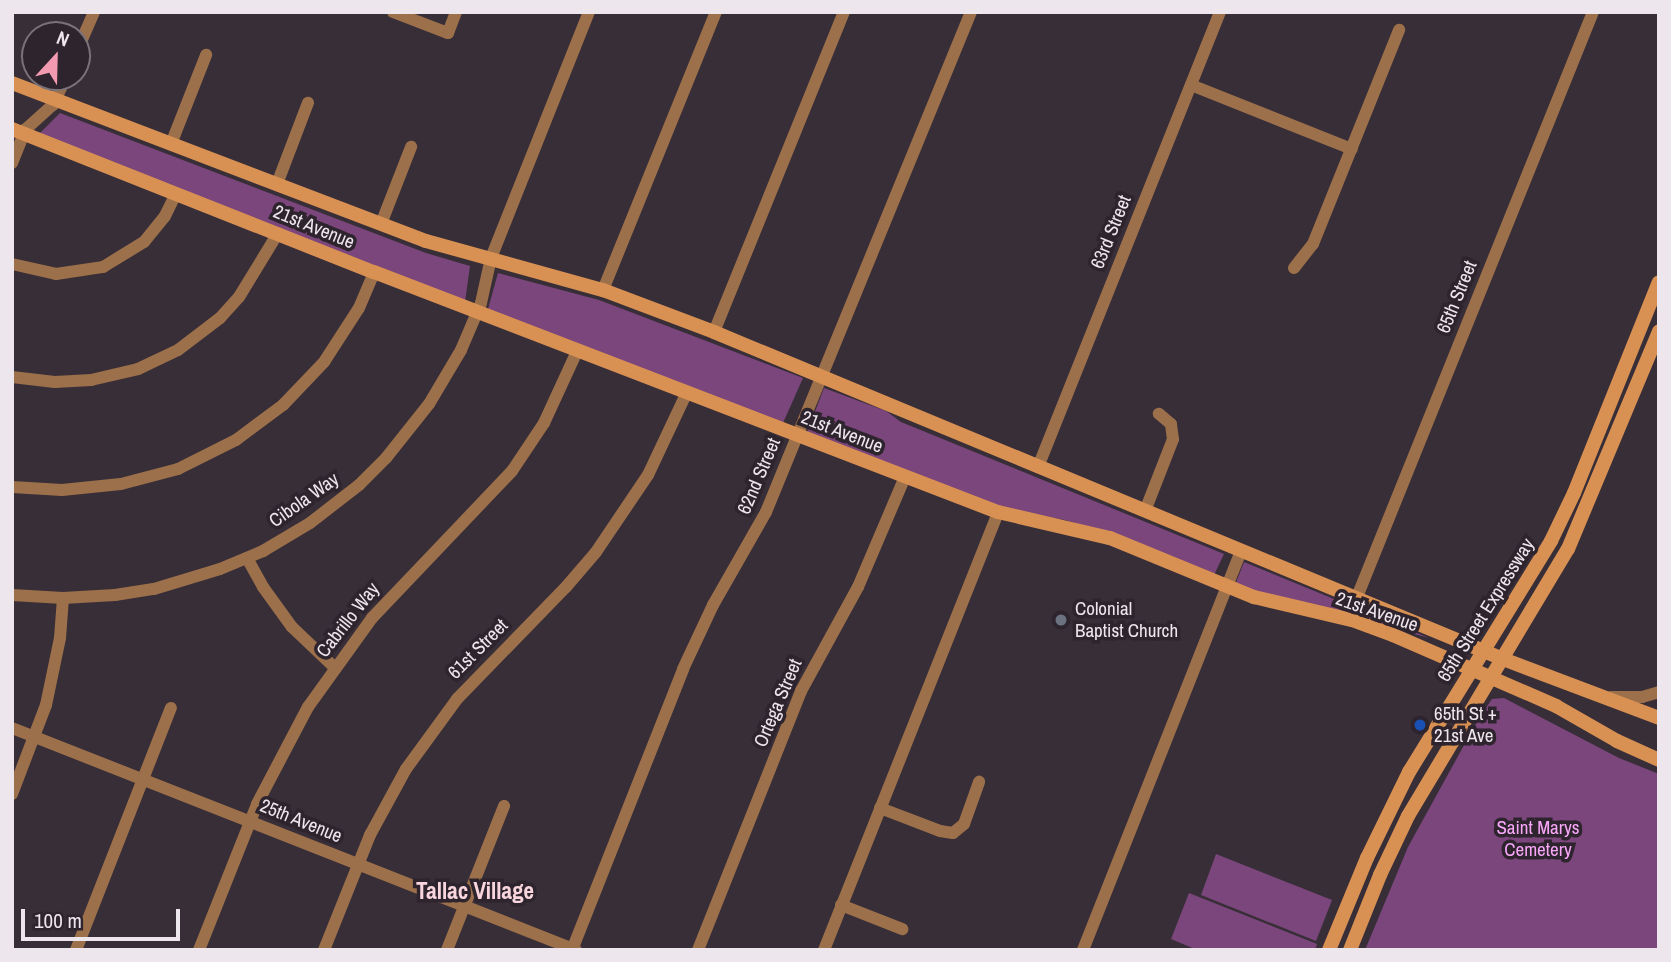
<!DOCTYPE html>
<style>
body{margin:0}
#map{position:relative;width:1671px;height:962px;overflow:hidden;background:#382e38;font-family:"Archivo Narrow",sans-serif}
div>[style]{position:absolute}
.green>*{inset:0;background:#7a467b}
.street>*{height:12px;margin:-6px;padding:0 6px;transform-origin:6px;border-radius:6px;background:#9c704a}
.secondary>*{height:14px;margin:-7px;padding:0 7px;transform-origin:7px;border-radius:7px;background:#d89152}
.dots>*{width:19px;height:19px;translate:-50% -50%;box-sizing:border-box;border:4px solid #2e242e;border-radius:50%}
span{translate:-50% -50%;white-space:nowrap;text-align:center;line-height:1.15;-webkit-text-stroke:7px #2e242e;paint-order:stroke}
.street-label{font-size:19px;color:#ede6ed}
.poi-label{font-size:19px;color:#ede6ed}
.left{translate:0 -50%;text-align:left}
.park-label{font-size:19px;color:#f7a6f8}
.quarter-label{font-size:23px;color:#f9d6dd;font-weight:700}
.frame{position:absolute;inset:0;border:14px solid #ede6ed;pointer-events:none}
.north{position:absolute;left:21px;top:21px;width:70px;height:70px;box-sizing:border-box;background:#2e242e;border:2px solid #7a727a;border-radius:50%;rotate:22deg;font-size:19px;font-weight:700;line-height:28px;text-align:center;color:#ede6ed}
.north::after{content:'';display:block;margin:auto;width:24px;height:32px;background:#f29aaf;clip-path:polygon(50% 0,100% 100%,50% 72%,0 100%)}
.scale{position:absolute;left:21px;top:909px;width:159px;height:32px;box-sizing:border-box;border:4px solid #ede6ed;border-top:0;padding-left:9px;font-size:21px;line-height:24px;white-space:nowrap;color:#ede6ed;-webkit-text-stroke:5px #2e242e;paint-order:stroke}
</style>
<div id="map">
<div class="green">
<div style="clip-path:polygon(60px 113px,426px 253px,470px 266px,465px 302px,39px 134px)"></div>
<div style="clip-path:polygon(498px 273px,599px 300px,803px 378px,783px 423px,488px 309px)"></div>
<div style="clip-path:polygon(824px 388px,886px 411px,901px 422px,1224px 554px,1214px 575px,1112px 534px,1065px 520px,1000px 508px,806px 435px)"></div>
<div style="clip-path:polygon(1244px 562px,1429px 638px,1235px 585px)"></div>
<div style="clip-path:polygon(1504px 698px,1619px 758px,1659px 774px,1659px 950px,1365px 950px,1408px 847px,1479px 718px,1492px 699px)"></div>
<div style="clip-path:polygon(1216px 854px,1332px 900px,1316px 941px,1201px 895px)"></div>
<div style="clip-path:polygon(1189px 893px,1317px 944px,1315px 950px,1197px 950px,1171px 939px)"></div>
</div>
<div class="street">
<div style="left:393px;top:12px;width:59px;rotate:20.9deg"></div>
<div style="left:448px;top:33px;width:22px;rotate:-69deg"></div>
<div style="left:77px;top:51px;width:43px;rotate:-66.4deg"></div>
<div style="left:1191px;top:85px;width:173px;rotate:21.7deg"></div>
<div style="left:171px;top:144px;width:96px;rotate:-68.5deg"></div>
<div style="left:12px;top:163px;width:37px;rotate:-68deg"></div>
<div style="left:26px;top:129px;width:36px;rotate:-42deg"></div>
<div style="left:53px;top:105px;width:31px;rotate:-65deg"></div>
<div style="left:277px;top:184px;width:87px;rotate:-69.1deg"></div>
<div style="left:381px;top:224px;width:83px;rotate:-68.7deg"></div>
<div style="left:12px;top:264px;width:45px;rotate:12.8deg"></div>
<div style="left:56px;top:274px;width:48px;rotate:-8.5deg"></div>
<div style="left:103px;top:267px;width:48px;rotate:-31.4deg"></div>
<div style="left:144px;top:242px;width:33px;rotate:-51deg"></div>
<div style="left:165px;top:216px;width:25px;rotate:-64deg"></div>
<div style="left:1294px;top:268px;width:31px;rotate:-52deg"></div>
<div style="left:1313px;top:244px;width:231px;rotate:-68.1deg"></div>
<div style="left:603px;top:290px;width:300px;rotate:-67.9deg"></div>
<div style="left:714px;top:332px;width:345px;rotate:-67.9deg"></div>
<div style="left:12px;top:377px;width:43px;rotate:6.6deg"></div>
<div style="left:55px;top:382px;width:36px;rotate:-3deg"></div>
<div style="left:91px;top:380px;width:48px;rotate:-13.2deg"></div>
<div style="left:138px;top:369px;width:44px;rotate:-25.4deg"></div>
<div style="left:178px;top:350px;width:53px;rotate:-37.3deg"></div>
<div style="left:220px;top:318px;width:28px;rotate:-48deg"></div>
<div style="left:239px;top:297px;width:75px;rotate:-58.6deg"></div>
<div style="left:1038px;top:467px;width:490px;rotate:-68.2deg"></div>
<div style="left:12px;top:487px;width:50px;rotate:3.4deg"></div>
<div style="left:62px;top:490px;width:59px;rotate:-5.8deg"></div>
<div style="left:121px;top:484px;width:59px;rotate:-14.7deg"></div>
<div style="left:178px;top:469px;width:65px;rotate:-26.6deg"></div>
<div style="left:236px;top:440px;width:59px;rotate:-36.7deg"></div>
<div style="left:283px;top:405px;width:59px;rotate:-46.4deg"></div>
<div style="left:324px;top:362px;width:64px;rotate:-57.1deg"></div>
<div style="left:359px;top:308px;width:39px;rotate:-67deg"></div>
<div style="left:1145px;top:511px;width:77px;rotate:-68.7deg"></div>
<div style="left:1173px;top:439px;width:15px;rotate:-98deg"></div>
<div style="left:1171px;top:424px;width:16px;rotate:-140deg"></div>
<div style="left:247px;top:558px;width:33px;rotate:61deg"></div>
<div style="left:263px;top:587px;width:49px;rotate:54.1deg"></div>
<div style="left:292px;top:627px;width:58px;rotate:43.6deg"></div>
<div style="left:12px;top:595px;width:51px;rotate:3.4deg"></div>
<div style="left:63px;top:598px;width:52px;rotate:-3.3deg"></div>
<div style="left:115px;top:595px;width:39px;rotate:-9deg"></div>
<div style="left:154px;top:589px;width:69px;rotate:-16.9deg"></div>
<div style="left:220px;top:569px;width:47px;rotate:-22.7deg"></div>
<div style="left:263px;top:551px;width:55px;rotate:-30.8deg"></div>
<div style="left:310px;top:523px;width:62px;rotate:-37.8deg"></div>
<div style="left:359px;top:485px;width:38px;rotate:-45deg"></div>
<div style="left:386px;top:458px;width:69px;rotate:-51.5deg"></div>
<div style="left:429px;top:404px;width:63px;rotate:-59.3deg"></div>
<div style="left:461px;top:350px;width:51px;rotate:-66.9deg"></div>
<div style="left:481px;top:303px;width:46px;rotate:-77.5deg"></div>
<div style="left:491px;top:258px;width:265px;rotate:-68.3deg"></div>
<div style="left:1357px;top:597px;width:631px;rotate:-68.03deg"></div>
<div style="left:1611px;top:697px;width:31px"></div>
<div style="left:1642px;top:697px;width:18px;rotate:-16deg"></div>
<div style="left:12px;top:728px;width:606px;rotate:21.49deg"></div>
<div style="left:12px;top:794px;width:95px;rotate:-69.1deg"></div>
<div style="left:46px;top:705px;width:68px;rotate:-78.2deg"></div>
<div style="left:60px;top:638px;width:40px;rotate:-85.7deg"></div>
<div style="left:880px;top:808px;width:64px;rotate:21deg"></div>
<div style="left:940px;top:831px;width:13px;rotate:9deg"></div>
<div style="left:953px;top:833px;width:14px;rotate:-39deg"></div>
<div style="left:964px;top:824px;width:45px;rotate:-70.3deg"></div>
<div style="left:841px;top:905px;width:66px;rotate:21.5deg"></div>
<div style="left:76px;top:950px;width:260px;rotate:-68.6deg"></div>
<div style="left:199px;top:950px;width:157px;rotate:-68.3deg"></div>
<div style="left:257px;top:804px;width:110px;rotate:-62.3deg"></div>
<div style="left:308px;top:707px;width:110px;rotate:-54.3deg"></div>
<div style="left:372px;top:618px;width:203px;rotate:-46.4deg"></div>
<div style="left:512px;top:471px;width:58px;rotate:-56.3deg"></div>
<div style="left:544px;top:423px;width:81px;rotate:-65.3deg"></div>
<div style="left:324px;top:950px;width:124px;rotate:-68.2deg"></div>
<div style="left:370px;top:835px;width:75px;rotate:-61.4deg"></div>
<div style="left:406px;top:769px;width:87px;rotate:-53.9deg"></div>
<div style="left:457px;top:699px;width:156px;rotate:-45.8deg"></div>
<div style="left:566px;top:587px;width:46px;rotate:-49.4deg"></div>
<div style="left:596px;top:552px;width:93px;rotate:-56deg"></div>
<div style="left:648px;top:475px;width:92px;rotate:-64.8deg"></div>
<div style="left:447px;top:950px;width:155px;rotate:-68.4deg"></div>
<div style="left:572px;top:950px;width:302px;rotate:-68.4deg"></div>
<div style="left:683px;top:669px;width:71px;rotate:-64.9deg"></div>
<div style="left:713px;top:605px;width:107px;rotate:-60.3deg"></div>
<div style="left:766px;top:512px;width:540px;rotate:-67.71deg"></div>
<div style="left:698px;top:950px;width:279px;rotate:-68.3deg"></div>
<div style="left:801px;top:691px;width:119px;rotate:-61.3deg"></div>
<div style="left:858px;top:587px;width:120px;rotate:-66.9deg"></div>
<div style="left:824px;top:950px;width:471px;rotate:-68.3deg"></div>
<div style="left:1083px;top:950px;width:430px;rotate:-68.4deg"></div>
</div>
<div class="secondary">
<div style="left:12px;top:83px;width:443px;rotate:20.9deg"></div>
<div style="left:426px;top:241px;width:184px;rotate:15.5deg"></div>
<div style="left:603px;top:290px;width:119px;rotate:20.7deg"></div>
<div style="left:714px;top:332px;width:854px;rotate:22.51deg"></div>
<div style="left:1503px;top:659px;width:167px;rotate:20.7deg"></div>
<div style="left:12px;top:129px;width:389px;rotate:21.6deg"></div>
<div style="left:374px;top:272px;width:669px;rotate:21.04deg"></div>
<div style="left:998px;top:512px;width:115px;rotate:13.1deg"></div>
<div style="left:1110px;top:538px;width:156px;rotate:22.3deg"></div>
<div style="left:1254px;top:597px;width:101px;rotate:13.2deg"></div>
<div style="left:1352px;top:620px;width:44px;rotate:20.1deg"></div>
<div style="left:1393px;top:635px;width:178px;rotate:23.5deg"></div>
<div style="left:1556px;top:706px;width:70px;rotate:29.8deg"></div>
<div style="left:1617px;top:741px;width:46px;rotate:24.3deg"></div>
<div style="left:1329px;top:950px;width:100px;rotate:-67.6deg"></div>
<div style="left:1367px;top:858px;width:96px;rotate:-64deg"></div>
<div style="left:1409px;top:772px;width:271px;rotate:-58.4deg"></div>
<div style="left:1551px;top:541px;width:53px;rotate:-64.4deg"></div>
<div style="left:1574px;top:493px;width:227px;rotate:-68.1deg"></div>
<div style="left:1350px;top:950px;width:81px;rotate:-68.2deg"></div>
<div style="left:1380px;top:875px;width:65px;rotate:-64.6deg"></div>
<div style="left:1408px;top:816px;width:311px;rotate:-59.1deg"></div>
<div style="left:1568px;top:549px;width:236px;rotate:-67.3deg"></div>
</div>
<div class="dots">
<div style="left:1061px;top:620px;background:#6b7280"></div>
<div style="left:1420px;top:725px;background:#1a4fb4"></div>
</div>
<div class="street-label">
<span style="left:314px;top:227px;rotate:22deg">21st Avenue</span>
<span style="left:1111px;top:232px;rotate:-68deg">63rd Street</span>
<span style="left:1457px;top:297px;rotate:-68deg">65th Street</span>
<span style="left:842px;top:432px;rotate:21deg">21st Avenue</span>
<span style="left:759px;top:476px;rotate:-67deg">62nd Street</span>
<span style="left:304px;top:500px;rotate:-35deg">Cibola Way</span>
<span style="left:1486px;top:610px;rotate:-58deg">65th Street Expressway</span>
<span style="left:1377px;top:612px;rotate:19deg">21st Avenue</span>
<span style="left:348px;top:620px;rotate:-52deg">Cabrillo Way</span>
<span style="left:478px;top:649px;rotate:-45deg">61st Street</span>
<span style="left:778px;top:703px;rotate:-67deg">Ortega Street</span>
<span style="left:301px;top:821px;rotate:22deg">25th Avenue</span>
</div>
<div class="poi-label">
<span class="left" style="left:1075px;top:620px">Colonial<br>Baptist Church</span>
<span class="left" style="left:1434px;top:725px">65th St +<br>21st Ave</span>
</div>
<div class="park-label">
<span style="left:1538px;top:839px">Saint Marys<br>Cemetery</span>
</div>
<div class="quarter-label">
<span style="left:475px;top:891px">Tallac Village</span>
</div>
<div class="frame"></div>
<div class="north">N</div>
<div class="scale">100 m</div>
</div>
